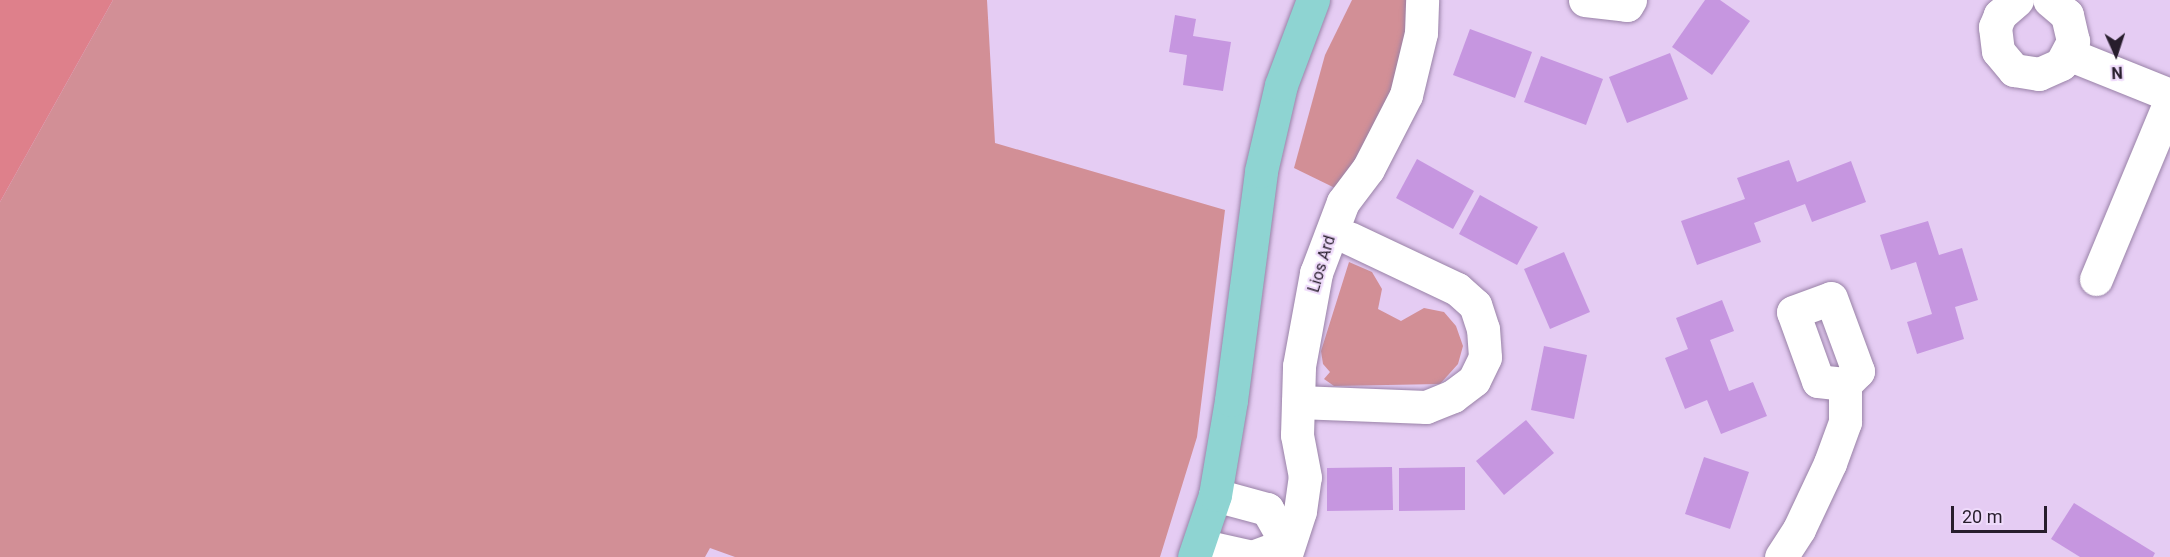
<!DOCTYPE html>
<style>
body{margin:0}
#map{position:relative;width:2170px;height:557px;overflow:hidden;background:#e5ccf3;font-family:Roboto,sans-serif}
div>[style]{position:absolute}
.green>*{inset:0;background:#d28f96}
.forest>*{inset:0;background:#de808b}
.building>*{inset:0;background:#c696e0}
.roads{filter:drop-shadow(0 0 2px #9982a7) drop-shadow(0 0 2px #9982a7)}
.minor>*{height:33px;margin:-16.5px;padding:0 16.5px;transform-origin:16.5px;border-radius:16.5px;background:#fff}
.major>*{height:33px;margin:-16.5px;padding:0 16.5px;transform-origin:16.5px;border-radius:16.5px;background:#8ed4d2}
span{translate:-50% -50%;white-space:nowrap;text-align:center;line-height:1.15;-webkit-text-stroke:4.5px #efdbfb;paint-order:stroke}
.street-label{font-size:16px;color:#271d2c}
.north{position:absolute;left:2086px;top:24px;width:60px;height:60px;-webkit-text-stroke:4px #efdbfb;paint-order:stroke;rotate:177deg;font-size:16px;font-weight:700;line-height:24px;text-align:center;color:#271d2c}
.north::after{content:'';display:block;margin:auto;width:21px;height:27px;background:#271d2c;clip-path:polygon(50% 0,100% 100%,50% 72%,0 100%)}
.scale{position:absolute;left:1951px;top:506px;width:96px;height:27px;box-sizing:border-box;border:3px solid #271d2c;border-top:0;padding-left:8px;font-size:18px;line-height:21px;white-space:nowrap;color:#271d2c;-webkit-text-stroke:4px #efdbfb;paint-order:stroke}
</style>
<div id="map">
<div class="green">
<div style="clip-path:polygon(113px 0,987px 0,995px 143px,1225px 210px,1197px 437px,1160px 557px,735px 557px,710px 548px,705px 557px,0 557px,0 202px)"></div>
<div style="clip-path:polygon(1352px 0,1408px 0,1402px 59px,1380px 124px,1335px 188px,1294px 168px,1325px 55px)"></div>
<div style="clip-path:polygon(1349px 262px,1372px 272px,1382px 289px,1378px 309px,1401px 321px,1424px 308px,1444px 312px,1456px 326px,1463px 346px,1458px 364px,1440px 384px,1334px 386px,1324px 379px,1330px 372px,1323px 364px,1321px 351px)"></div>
</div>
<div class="forest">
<div style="clip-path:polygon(0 0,113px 0,0 202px)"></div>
</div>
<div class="building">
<div style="clip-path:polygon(1705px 0,1720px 0,1750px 21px,1712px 75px,1672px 47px)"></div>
<div style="clip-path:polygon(1175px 15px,1196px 19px,1193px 36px,1231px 42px,1223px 91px,1183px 85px,1187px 55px,1169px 52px)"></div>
<div style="clip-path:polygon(1470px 29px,1532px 52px,1515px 98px,1453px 75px)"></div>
<div style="clip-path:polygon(1670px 53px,1688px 99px,1627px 123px,1609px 77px)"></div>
<div style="clip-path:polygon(1541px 56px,1603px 79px,1586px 125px,1524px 102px)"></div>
<div style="clip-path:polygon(1417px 159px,1474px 191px,1453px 229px,1396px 198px)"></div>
<div style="clip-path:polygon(1789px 160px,1797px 182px,1851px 161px,1866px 202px,1812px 222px,1805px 204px,1754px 223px,1761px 242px,1697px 265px,1681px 221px,1745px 199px,1737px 178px)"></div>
<div style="clip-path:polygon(1480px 195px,1538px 227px,1517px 265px,1459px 234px)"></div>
<div style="clip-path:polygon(1928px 221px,1939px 255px,1962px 248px,1978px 300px,1955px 307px,1964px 339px,1917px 354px,1907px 322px,1932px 314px,1916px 262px,1891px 270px,1880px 235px)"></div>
<div style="clip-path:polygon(1564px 252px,1590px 312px,1550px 329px,1524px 269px)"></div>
<div style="clip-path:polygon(1722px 300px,1734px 331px,1710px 340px,1729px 391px,1753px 382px,1767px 416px,1721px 434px,1707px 400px,1685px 409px,1665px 358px,1688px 349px,1676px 318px)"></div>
<div style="clip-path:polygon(1544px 346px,1587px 355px,1574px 419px,1531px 410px)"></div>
<div style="clip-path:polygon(1526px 420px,1554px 453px,1504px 495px,1476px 461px)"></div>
<div style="clip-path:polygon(1704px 457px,1749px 472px,1730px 529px,1685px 514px)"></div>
<div style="clip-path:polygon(1392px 467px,1393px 510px,1327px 511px,1327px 468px)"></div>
<div style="clip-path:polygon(1465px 467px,1465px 510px,1399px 511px,1399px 468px)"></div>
<div style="clip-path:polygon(2074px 503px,2155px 553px,2153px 557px,2080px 557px,2051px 539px)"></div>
</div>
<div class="roads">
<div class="minor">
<div style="left:1585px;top:0;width:42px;rotate:6.8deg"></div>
<div style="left:1627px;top:5px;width:6px;rotate:-59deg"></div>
<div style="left:2017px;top:0;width:23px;rotate:139deg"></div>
<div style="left:2000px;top:15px;width:13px;rotate:113deg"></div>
<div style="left:1995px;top:27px;width:24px;rotate:83deg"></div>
<div style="left:1998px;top:51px;width:25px;rotate:50deg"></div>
<div style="left:2014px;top:70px;width:25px;rotate:9deg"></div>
<div style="left:2039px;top:74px;width:24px;rotate:-24deg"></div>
<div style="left:2061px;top:64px;width:26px;rotate:-62deg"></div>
<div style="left:2073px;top:41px;width:27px;rotate:-103deg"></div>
<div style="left:2067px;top:15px;width:23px;rotate:-140deg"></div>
<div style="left:2068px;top:54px;width:110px;rotate:21.9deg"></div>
<div style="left:2096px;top:279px;width:193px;rotate:-67.4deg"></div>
<div style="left:1831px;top:298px;width:78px;rotate:69.7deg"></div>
<div style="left:1858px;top:371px;width:18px;rotate:135deg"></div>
<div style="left:1845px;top:384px;width:27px;rotate:-174deg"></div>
<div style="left:1818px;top:381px;width:73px;rotate:-109.9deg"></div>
<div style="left:1793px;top:312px;width:40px;rotate:-20.2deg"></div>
<div style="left:1298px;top:402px;width:128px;rotate:2.2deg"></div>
<div style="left:1426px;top:407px;width:29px;rotate:-22deg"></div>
<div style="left:1453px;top:396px;width:26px;rotate:-37deg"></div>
<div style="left:1474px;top:380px;width:25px;rotate:-64deg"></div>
<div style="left:1485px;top:357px;width:28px;rotate:-94deg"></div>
<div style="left:1483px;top:329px;width:25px;rotate:-108deg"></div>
<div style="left:1475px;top:305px;width:24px;rotate:-138deg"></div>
<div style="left:1457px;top:289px;width:119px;rotate:-154.7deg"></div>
<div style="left:1215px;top:495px;width:54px;rotate:15.1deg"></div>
<div style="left:1267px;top:509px;width:40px;rotate:60.3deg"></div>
<div style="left:1199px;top:545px;width:54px;rotate:12.8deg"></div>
<div style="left:1252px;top:557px;width:37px;rotate:-20deg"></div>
<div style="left:1285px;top:557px;width:48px;rotate:-71.9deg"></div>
<div style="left:1300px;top:511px;width:34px;rotate:-82deg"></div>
<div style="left:1305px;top:477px;width:43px;rotate:-100.8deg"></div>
<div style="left:1297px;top:435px;width:69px;rotate:-88.3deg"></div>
<div style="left:1299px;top:366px;width:95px;rotate:-79.6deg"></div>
<div style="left:1316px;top:273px;width:76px;rotate:-69.2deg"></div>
<div style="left:1343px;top:202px;width:41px;rotate:-52.9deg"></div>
<div style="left:1368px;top:169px;width:83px;rotate:-62.8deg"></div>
<div style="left:1406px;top:95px;width:64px;rotate:-76.4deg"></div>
<div style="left:1421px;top:33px;width:33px;rotate:-88deg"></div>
<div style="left:1781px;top:557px;width:33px;rotate:-57deg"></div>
<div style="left:1799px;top:529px;width:73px;rotate:-64.8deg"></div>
<div style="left:1830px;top:463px;width:44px;rotate:-69.9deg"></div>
<div style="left:1845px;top:422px;width:38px;rotate:-90deg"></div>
</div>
<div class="major">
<div style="left:1194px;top:557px;width:65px;rotate:-71.3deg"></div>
<div style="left:1215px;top:495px;width:96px;rotate:-80.4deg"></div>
<div style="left:1231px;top:400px;width:231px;rotate:-82.5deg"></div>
<div style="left:1261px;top:171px;width:88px;rotate:-76.9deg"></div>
<div style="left:1281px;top:85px;width:91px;rotate:-69.4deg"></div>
</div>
</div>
<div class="street-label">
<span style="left:1322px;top:264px;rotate:-73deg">Lios Ard</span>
</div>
<div class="north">N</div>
<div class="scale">20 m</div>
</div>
